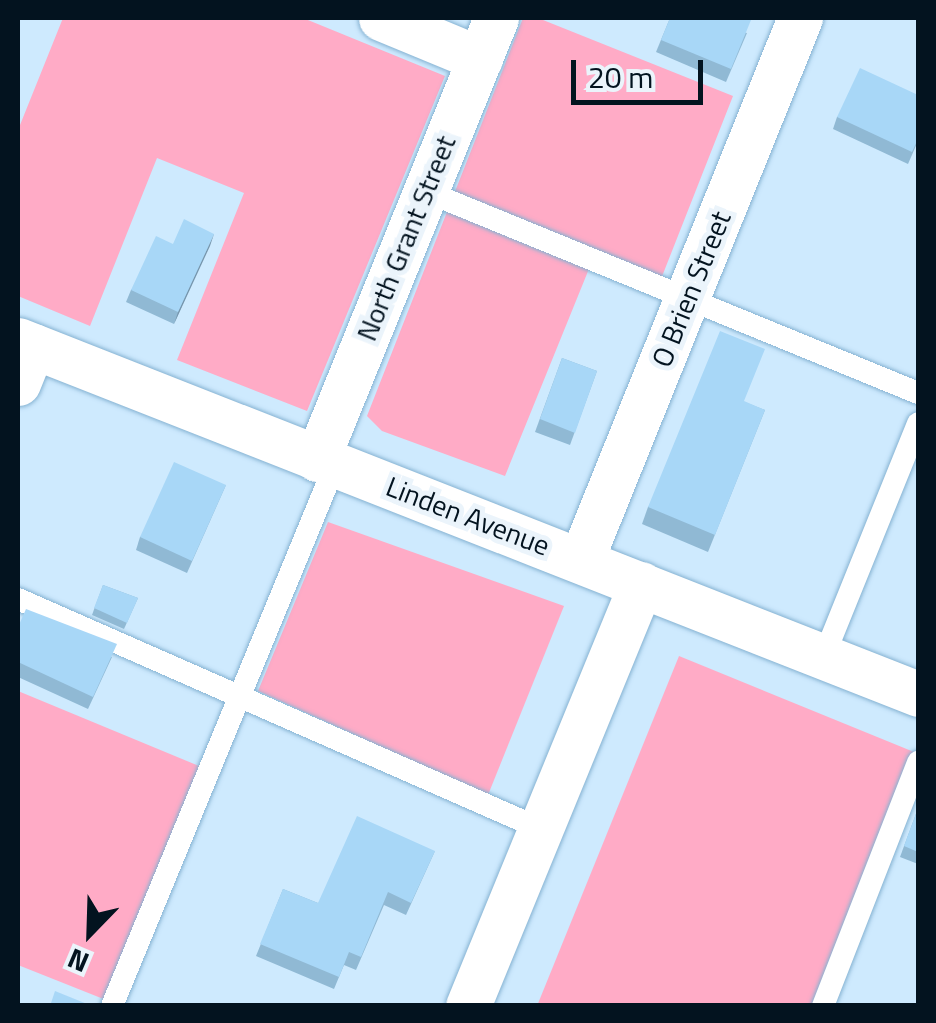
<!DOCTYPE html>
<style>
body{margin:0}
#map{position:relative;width:936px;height:1023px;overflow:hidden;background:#ceeafe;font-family:"Titillium Web",sans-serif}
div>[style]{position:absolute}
.green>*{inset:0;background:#ffabc6}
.roads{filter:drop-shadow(0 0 2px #85b2d2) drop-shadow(0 0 2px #85b2d2)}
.service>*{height:22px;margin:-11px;padding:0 11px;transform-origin:11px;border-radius:11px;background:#fff}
.minor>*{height:45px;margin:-22.5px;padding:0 22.5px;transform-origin:22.5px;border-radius:22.5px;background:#fff}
.wall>*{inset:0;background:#90b9d4}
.shaded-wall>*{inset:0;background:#7696ad}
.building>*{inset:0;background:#a8d7f7}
span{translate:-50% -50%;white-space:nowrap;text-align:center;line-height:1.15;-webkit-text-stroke:10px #ebf4fb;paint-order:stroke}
.street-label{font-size:28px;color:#03131f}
.frame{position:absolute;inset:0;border:20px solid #03131f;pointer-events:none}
.north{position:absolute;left:40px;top:883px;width:100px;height:100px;-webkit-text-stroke:8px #ebf4fb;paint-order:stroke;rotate:203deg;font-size:28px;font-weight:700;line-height:40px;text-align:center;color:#03131f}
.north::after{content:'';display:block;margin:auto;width:35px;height:45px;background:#03131f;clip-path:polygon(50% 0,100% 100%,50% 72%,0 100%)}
.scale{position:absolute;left:571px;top:60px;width:132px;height:45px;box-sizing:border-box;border:5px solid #03131f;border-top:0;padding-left:12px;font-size:30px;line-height:35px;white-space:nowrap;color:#03131f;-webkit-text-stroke:8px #ebf4fb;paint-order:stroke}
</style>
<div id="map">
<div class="green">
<div style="clip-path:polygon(63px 18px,303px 18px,445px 76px,307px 411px,177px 360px,244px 193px,157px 158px,90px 326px,18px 296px,18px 130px)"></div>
<div style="clip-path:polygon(523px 18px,538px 18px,733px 96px,661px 279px,595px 254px,505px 476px,382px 431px,367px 416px)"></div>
<div style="clip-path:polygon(328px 522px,564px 606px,488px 795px,258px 691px)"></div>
<div style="clip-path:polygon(679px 656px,914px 752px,813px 1005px,537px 1006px)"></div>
<div style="clip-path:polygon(18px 691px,199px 766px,106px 1000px,18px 965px)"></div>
</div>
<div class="roads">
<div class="service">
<div style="left:425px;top:191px;width:533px;rotate:22.28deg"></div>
<div style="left:18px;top:599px;width:571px;rotate:23.74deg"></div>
<div style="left:824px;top:656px;width:251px;rotate:-68deg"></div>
<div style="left:112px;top:1006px;width:585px;rotate:-67.6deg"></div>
<div style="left:823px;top:1006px;width:262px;rotate:-68.7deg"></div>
</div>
<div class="minor">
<div style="left:381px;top:18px;width:107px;rotate:22.5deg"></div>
<div style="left:18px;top:340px;width:967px;rotate:21.47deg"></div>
<div style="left:18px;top:383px;width:40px;rotate:-68deg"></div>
<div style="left:317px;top:459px;width:476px;rotate:-67.9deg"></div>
<div style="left:581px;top:560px;width:585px;rotate:-68deg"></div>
<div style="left:468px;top:1006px;width:456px;rotate:-67.7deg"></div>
</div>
</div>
<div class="wall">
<div style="clip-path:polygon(670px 18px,747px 33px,726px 82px,656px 52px)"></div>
<div style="clip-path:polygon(918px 95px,918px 141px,908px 164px,833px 129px,837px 117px)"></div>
<div style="clip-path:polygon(214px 234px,174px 324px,126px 302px,131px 290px,173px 244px)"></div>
<div style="clip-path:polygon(562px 358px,597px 371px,570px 445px,535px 432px)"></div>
<div style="clip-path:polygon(744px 402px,765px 410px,708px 552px,642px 524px,648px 507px)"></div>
<div style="clip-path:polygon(226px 485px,187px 573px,136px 550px,140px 537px)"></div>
<div style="clip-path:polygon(103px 585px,138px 598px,124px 629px,92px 615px)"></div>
<div style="clip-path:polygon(18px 627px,112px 657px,88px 709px,18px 677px)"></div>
<div style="clip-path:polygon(917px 811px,918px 811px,918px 864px,900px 857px)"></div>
<div style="clip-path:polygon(435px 851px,406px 915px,384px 905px,356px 970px,344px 965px,334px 989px,256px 956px,283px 889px,318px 903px)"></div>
</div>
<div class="shaded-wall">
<div style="clip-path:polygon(214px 234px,210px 246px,174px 324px,178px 312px)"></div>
</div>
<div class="building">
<div style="clip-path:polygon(670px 18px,745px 18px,751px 20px,731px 69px,661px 40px)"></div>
<div style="clip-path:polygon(860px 68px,918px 95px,918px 139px,912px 152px,837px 117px)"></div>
<div style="clip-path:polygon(184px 219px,214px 234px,178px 312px,131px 290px,156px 236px,173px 244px)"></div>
<div style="clip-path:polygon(720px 331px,765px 349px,744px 401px,765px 410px,715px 535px,648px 507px)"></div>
<div style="clip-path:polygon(562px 358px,597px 371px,575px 433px,540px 419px)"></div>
<div style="clip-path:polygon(174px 462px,226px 485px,192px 561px,140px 537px)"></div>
<div style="clip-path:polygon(103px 585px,138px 598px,127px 623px,94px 608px)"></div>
<div style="clip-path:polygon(26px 609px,117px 644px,93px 697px,18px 662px,18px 627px)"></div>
<div style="clip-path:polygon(917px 811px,918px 811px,918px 852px,904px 846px)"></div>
<div style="clip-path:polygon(357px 816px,435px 851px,411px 903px,388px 892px,361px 957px,349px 952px,339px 977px,260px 944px,283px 889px,318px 903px)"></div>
<div style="clip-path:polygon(55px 991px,92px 1006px,50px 1006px)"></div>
</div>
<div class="street-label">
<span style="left:406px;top:238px;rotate:-68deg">North Grant Street</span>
<span style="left:691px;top:289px;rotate:-68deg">O Brien Street</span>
<span style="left:468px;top:516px;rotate:21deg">Linden Avenue</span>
</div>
<div class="frame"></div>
<div class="north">N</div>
<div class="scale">20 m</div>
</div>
